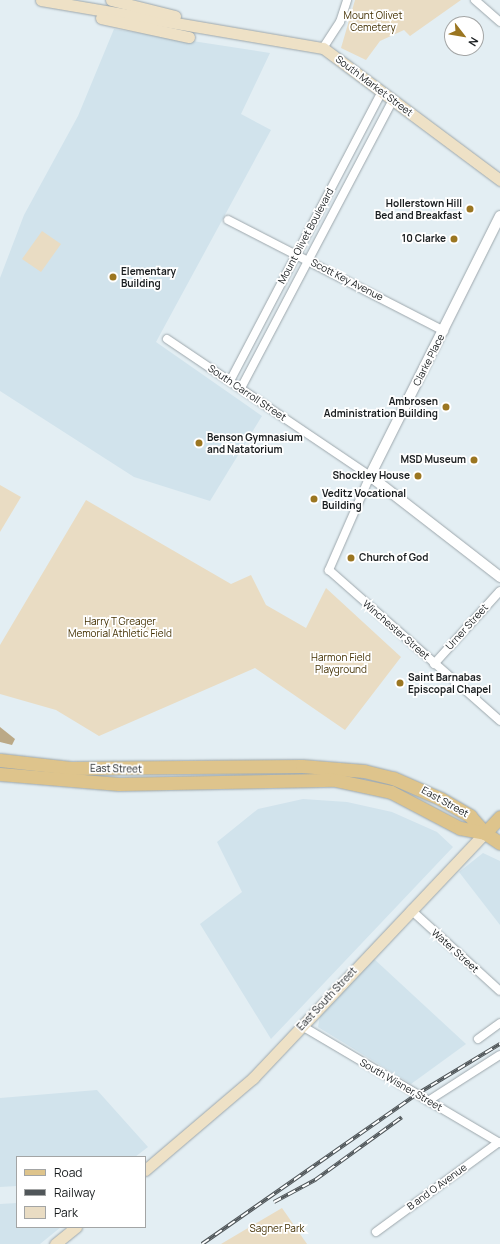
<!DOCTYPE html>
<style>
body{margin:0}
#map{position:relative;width:500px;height:1244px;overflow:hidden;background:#e3eef3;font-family:Manrope,sans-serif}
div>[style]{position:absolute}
.built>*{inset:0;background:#d1e3ec}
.green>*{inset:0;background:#e9dcc3}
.forest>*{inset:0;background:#bba987}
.roads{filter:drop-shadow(0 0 1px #9da7ac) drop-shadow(0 0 1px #9da7ac)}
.minor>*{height:8px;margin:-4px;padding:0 4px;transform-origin:4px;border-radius:4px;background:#fff}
.tertiary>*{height:10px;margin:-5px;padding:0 5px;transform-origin:5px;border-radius:5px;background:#fff}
.secondary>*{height:11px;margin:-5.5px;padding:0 5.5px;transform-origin:5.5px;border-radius:5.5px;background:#eee1c6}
.primary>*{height:13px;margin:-6.5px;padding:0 6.5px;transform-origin:6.5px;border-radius:6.5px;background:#dec48c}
.rail>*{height:4px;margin-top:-2px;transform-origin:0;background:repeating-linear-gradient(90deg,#fff 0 8px,#505659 0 16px);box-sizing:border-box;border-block:1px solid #505659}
.dots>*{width:11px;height:11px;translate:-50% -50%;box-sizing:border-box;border:2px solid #fff;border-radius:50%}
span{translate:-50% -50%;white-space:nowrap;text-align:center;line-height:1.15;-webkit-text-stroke:3.5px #fff;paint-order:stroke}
.park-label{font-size:10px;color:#422f00}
.street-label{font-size:10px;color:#191d1f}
.poi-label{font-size:10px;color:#191d1f;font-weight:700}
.right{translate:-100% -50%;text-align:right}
.left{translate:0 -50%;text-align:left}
.legend{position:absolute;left:16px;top:1156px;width:130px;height:72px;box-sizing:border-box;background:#fff;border:1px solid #a3a5a5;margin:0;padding:5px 7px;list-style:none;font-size:12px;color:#191d1f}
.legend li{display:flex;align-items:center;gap:8px;height:20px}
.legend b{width:20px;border:1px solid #a3a5a5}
.north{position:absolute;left:444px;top:16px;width:40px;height:40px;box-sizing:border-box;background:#fff;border:1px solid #a3a5a5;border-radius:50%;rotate:121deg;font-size:11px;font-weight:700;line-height:16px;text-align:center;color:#191d1f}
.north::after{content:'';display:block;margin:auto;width:14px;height:18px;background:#9b7621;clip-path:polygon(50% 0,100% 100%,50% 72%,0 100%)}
</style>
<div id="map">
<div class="built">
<div style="clip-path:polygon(114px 29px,270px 53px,241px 114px,271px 130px,156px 342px,262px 416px,210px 501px,134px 477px,0 391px,0 278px,24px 215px,78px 116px)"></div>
<div style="clip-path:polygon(303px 799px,347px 802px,392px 812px,437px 832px,453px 847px,271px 1039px,200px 924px,242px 892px,217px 842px,258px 809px)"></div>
<div style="clip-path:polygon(483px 853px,500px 861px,500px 925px,459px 872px)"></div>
<div style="clip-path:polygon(373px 958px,466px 1044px,411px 1084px,318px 1027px,320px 1016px)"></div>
<div style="clip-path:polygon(97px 1090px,148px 1147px,135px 1157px,17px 1157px,17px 1186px,0 1187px,0 1098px)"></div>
<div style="clip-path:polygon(17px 1203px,17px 1227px,61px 1227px,40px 1244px,0 1244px,0 1204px)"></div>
</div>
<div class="green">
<div style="clip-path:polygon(355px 0,461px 0,410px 36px,404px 30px,380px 41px,366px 60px,341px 48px)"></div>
<div style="clip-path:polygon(42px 231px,61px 244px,41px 272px,22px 259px)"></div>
<div style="clip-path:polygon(0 485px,21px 497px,0 532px)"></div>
<div style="clip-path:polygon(86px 500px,231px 584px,251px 575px,266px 605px,306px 628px,326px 588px,401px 657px,345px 730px,255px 668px,99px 736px,56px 710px,0 694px,0 645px)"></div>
<div style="clip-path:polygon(282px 1208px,307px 1244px,221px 1244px)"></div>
</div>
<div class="forest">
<div style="clip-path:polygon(0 727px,15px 739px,12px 745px,0 742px)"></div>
</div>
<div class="roads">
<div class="minor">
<div style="left:475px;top:0;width:33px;rotate:41deg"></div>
<div style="left:323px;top:48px;width:31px;rotate:-57deg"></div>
<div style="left:340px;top:22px;width:23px;rotate:-72deg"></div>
<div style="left:228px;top:220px;width:243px;rotate:27.2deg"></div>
<div style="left:167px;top:339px;width:245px;rotate:34deg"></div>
<div style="left:370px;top:476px;width:103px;rotate:113.6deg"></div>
<div style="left:329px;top:570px;width:228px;rotate:41.4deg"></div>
<div style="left:230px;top:381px;width:327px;rotate:-62.3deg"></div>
<div style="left:241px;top:388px;width:326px;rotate:-62.2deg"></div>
<div style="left:434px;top:664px;width:98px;rotate:-47.9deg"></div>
<div style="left:411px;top:910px;width:120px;rotate:42.3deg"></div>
<div style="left:302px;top:1026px;width:230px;rotate:30.6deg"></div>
<div style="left:478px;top:1039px;width:27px;rotate:-36deg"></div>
<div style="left:428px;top:1101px;width:85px;rotate:-32.6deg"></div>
<div style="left:376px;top:1232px;width:152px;rotate:-36.2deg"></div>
</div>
<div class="tertiary">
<div style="left:500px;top:216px;width:291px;rotate:116.6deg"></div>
<div style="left:370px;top:476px;width:165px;rotate:37.8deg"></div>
</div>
<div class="secondary">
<div style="left:41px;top:0;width:286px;rotate:9.7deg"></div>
<div style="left:323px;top:48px;width:221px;rotate:36.7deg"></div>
<div style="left:111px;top:0;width:66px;rotate:14deg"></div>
<div style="left:101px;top:18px;width:90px;rotate:12.2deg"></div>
<div style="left:145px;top:1170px;width:142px;rotate:-40.4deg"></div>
<div style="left:253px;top:1078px;width:337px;rotate:-46.6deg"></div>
<div style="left:55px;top:1244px;width:27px;rotate:-39deg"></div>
</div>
<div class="primary">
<div style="left:0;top:760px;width:71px;rotate:6.4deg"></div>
<div style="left:71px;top:768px;width:231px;rotate:-0.5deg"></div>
<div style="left:302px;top:766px;width:62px;rotate:4.6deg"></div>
<div style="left:364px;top:771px;width:30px;rotate:14deg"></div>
<div style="left:393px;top:778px;width:52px;rotate:23.6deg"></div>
<div style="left:441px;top:799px;width:34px;rotate:30deg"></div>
<div style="left:470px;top:816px;width:23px;rotate:49deg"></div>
<div style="left:485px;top:833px;width:18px;rotate:34deg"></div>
<div style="left:0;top:774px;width:119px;rotate:4.8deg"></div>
<div style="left:119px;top:784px;width:216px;rotate:-1.1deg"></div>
<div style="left:335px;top:780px;width:57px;rotate:12.1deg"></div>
<div style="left:391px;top:792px;width:78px;rotate:27.6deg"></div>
<div style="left:460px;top:828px;width:25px;rotate:11deg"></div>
<div style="left:485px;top:833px;width:22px;rotate:-47deg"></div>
</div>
</div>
<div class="rail">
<div style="left:274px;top:1202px;width:47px;rotate:-28.2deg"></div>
<div style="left:315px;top:1180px;width:107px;rotate:-35.9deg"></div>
<div style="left:202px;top:1244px;width:262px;rotate:-34.9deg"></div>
<div style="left:417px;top:1094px;width:97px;rotate:-31.1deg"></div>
</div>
<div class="dots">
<div style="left:470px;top:209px;background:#9b7621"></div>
<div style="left:454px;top:239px;background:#9b7621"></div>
<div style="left:113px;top:277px;background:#9b7621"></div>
<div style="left:446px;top:407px;background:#9b7621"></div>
<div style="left:199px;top:443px;background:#9b7621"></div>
<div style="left:474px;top:460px;background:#9b7621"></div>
<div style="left:418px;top:476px;background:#9b7621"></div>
<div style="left:314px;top:499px;background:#9b7621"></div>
<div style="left:351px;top:558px;background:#9b7621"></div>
<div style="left:400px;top:683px;background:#9b7621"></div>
</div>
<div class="park-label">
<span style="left:373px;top:21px">Mount Olivet<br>Cemetery</span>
<span style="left:120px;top:627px">Harry T Greager<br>Memorial Athletic Field</span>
<span style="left:341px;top:663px">Harmon Field<br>Playground</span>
<span style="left:277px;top:1229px">Sagner Park</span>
</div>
<div class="street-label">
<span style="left:374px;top:86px;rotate:37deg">South Market Street</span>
<span style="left:306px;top:236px;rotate:-62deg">Mount Olivet Boulevard</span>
<span style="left:347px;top:280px;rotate:27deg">Scott Key Avenue</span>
<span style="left:429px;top:360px;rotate:-63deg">Clarke Place</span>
<span style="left:247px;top:393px;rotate:34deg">South Carroll Street</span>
<span style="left:467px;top:627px;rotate:-48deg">Urner Street</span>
<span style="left:396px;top:630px;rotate:41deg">Winchester Street</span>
<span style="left:116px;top:769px;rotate:1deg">East Street</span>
<span style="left:445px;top:802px;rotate:29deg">East Street</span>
<span style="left:455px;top:951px;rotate:42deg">Water Street</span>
<span style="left:327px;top:999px;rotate:-47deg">East South Street</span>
<span style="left:401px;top:1085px;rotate:30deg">South Wisner Street</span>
<span style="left:437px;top:1187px;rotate:-36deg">B and O Avenue</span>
</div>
<div class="poi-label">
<span class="right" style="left:462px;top:209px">Hollerstown Hill<br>Bed and Breakfast</span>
<span class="right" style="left:446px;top:239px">10 Clarke</span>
<span class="left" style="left:121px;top:277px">Elementary<br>Building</span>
<span class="right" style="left:438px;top:407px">Ambrosen<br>Administration Building</span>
<span class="left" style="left:207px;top:443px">Benson Gymnasium<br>and Natatorium</span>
<span class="right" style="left:466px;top:460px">MSD Museum</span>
<span class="right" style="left:410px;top:476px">Shockley House</span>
<span class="left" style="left:322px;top:499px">Veditz Vocational<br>Building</span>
<span class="left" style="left:359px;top:558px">Church of God</span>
<span class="left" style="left:408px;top:683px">Saint Barnabas<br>Episcopal Chapel</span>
</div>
<ul class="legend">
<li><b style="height:5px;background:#dec48c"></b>Road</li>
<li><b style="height:5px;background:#505659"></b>Railway</li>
<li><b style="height:11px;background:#e9dcc3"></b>Park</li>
</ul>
<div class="north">N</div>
</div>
